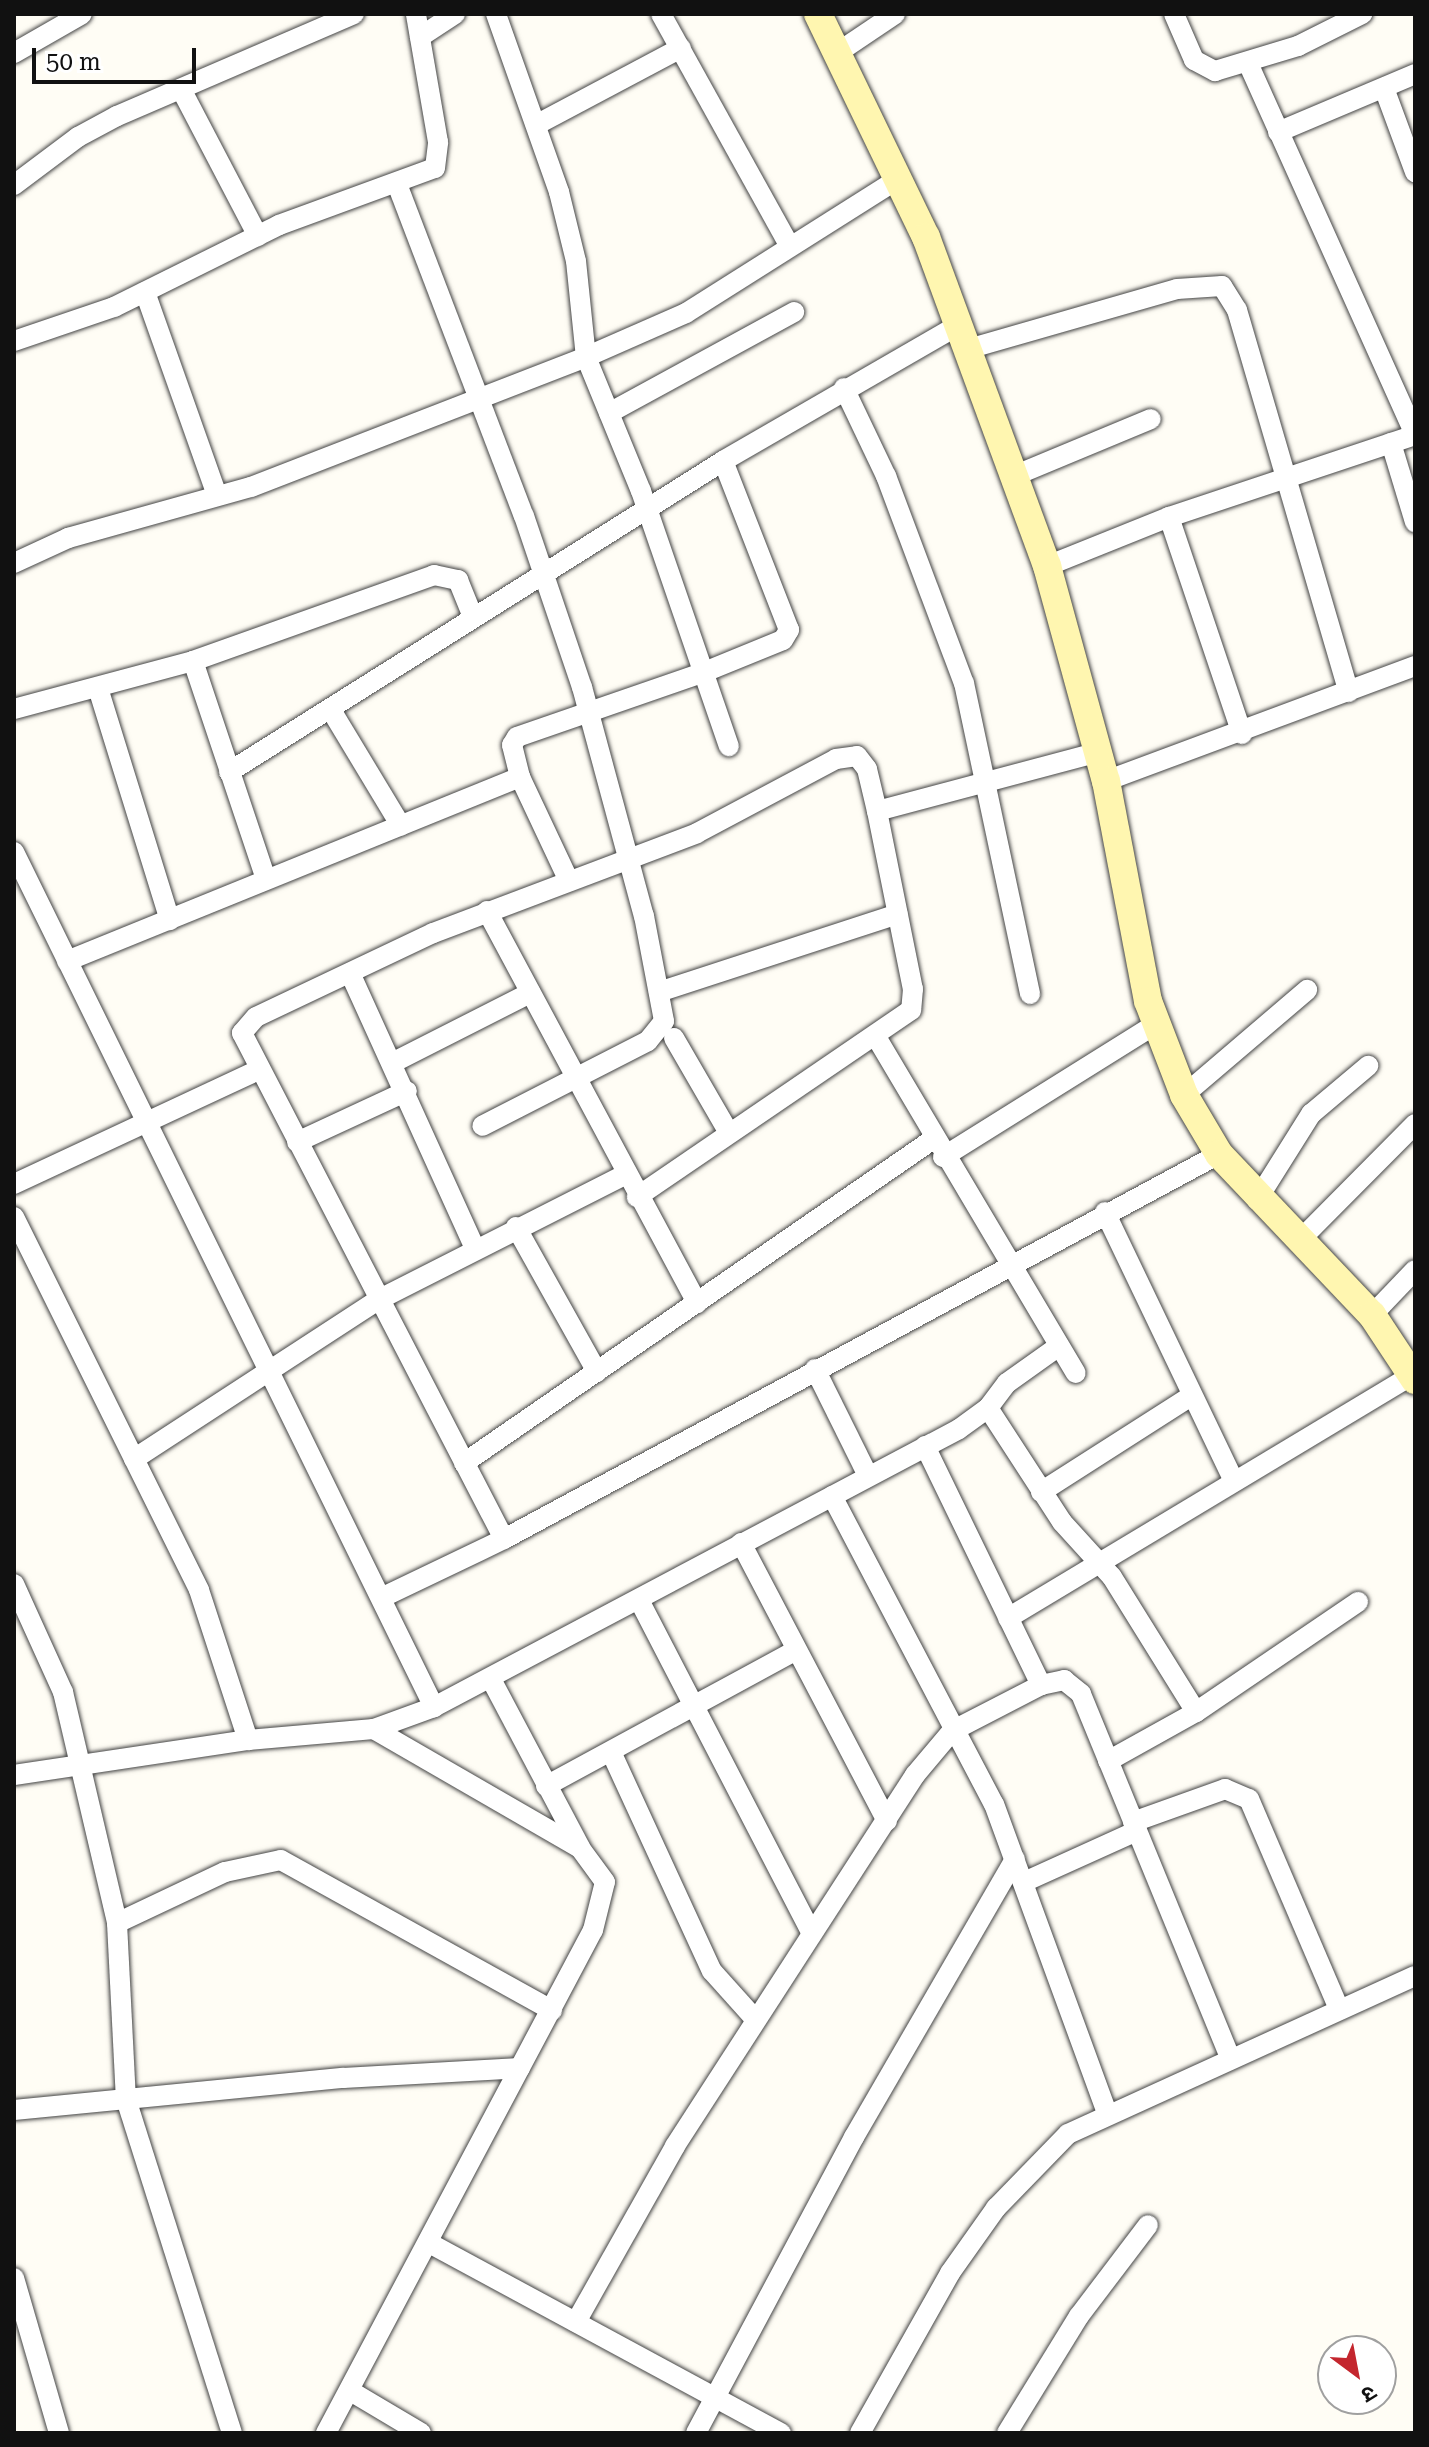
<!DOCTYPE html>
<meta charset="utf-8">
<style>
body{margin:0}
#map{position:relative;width:1429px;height:2447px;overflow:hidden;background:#fffdf5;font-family:"Roboto Serif","Noto Sans Devanagari",serif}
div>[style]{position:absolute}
.roads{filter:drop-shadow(0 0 2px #444) drop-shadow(0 0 2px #444)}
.minor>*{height:20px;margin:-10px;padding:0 10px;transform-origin:10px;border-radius:10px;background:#fff}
.secondary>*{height:28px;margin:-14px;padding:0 14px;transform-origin:14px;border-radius:14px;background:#fff6b0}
span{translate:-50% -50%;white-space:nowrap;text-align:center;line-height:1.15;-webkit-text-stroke:8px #fff;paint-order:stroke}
.frame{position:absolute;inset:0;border:16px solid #111;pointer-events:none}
.north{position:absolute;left:1317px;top:2335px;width:80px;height:80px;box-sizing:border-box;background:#fff;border:2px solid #a0a0a0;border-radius:50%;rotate:148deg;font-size:22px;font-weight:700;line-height:32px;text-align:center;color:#111}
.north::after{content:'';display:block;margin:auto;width:28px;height:36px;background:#c4262e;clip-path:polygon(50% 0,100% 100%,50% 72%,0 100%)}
.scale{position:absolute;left:32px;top:48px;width:164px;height:36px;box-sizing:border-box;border:4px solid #111;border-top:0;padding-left:10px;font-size:24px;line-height:28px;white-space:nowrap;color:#111;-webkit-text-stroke:6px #fff;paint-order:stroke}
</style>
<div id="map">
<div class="roads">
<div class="minor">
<div style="left:496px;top:14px;width:189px;rotate:70.5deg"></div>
<div style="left:559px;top:192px;width:71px;rotate:76.2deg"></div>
<div style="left:576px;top:261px;width:97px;rotate:84.1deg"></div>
<div style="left:586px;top:357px;width:145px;rotate:67.7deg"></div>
<div style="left:641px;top:491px;width:270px;rotate:71deg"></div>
<div style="left:661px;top:14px;width:262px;rotate:61deg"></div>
<div style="left:1174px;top:14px;width:50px;rotate:66.5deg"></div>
<div style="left:1194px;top:60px;width:24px;rotate:28deg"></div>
<div style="left:1215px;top:71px;width:87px;rotate:-16.8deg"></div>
<div style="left:1298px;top:46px;width:72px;rotate:-26.6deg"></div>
<div style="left:420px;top:37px;width:42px;rotate:-33.3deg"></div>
<div style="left:14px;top:53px;width:78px;rotate:-29.8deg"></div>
<div style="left:837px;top:53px;width:70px;rotate:-33.9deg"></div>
<div style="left:1248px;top:63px;width:408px;rotate:65.8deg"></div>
<div style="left:1384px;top:88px;width:90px;rotate:69.7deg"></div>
<div style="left:181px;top:89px;width:166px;rotate:62.4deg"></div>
<div style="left:536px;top:125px;width:164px;rotate:-28deg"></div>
<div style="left:1278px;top:132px;width:149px;rotate:-22.9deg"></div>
<div style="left:397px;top:184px;width:355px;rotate:69.1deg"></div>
<div style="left:524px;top:516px;width:181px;rotate:71.3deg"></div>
<div style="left:582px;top:687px;width:237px;rotate:74.9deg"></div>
<div style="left:644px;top:916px;width:107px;rotate:79.2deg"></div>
<div style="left:664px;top:1021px;width:26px;rotate:129deg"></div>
<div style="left:648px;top:1041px;width:186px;rotate:152.9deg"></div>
<div style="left:14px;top:185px;width:80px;rotate:-36.9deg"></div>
<div style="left:78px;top:137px;width:44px;rotate:-28.3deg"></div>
<div style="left:117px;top:116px;width:258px;rotate:-23.3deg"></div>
<div style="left:145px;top:292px;width:215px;rotate:70.5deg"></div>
<div style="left:14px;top:341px;width:106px;rotate:-18.8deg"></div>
<div style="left:114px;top:307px;width:184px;rotate:-26.4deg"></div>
<div style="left:279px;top:225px;width:166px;rotate:-20.1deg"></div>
<div style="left:435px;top:168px;width:26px;rotate:-83deg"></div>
<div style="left:438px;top:142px;width:130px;rotate:-99.8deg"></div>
<div style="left:968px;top:349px;width:217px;rotate:-16deg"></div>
<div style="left:1177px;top:289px;width:45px;rotate:-3.8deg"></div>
<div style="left:1222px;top:286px;width:28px;rotate:58deg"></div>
<div style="left:1237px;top:310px;width:398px;rotate:73.7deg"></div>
<div style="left:844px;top:388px;width:98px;rotate:64.5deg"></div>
<div style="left:886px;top:476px;width:221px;rotate:69.4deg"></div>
<div style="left:964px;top:683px;width:318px;rotate:78deg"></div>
<div style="left:609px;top:413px;width:211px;rotate:-28.6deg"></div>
<div style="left:1391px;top:443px;width:83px;rotate:73.1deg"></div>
<div style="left:1014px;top:476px;width:148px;rotate:-22.6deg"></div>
<div style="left:1169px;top:517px;width:229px;rotate:71.4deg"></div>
<div style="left:14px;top:563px;width:60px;rotate:-24.8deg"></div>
<div style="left:68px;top:538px;width:190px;rotate:-15.6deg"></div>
<div style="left:251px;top:487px;width:359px;rotate:-21.2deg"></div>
<div style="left:586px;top:357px;width:109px;rotate:-23.7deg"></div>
<div style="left:686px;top:313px;width:249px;rotate:-32.3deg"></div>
<div style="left:1047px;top:566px;width:131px;rotate:-21.9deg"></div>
<div style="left:1169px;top:517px;width:259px;rotate:-18.4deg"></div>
<div style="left:193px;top:661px;width:230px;rotate:71.5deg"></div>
<div style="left:98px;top:688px;width:243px;rotate:72.8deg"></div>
<div style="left:14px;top:709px;width:185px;rotate:-15deg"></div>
<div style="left:193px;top:661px;width:256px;rotate:-19.6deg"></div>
<div style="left:434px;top:575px;width:25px;rotate:12deg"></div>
<div style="left:458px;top:580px;width:40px;rotate:68deg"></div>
<div style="left:331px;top:710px;width:135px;rotate:58.9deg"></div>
<div style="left:229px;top:772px;width:584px;rotate:-32.19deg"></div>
<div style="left:723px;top:461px;width:272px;rotate:-30deg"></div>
<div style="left:1106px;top:781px;width:330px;rotate:-20.4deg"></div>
<div style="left:877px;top:811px;width:229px;rotate:-14.9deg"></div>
<div style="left:14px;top:852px;width:953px;rotate:63.84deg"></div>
<div style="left:568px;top:879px;width:113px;rotate:-115.2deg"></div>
<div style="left:520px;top:777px;width:33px;rotate:-104deg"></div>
<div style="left:512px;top:745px;width:9px;rotate:-58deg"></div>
<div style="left:517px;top:737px;width:196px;rotate:-19.1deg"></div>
<div style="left:702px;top:673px;width:87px;rotate:-22.2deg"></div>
<div style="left:783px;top:640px;width:12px;rotate:-59deg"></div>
<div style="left:789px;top:630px;width:181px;rotate:-111.3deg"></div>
<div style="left:487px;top:911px;width:445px;rotate:61.8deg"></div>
<div style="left:67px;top:961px;width:489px;rotate:-22.1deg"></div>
<div style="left:350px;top:973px;width:303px;rotate:65.6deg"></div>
<div style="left:659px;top:992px;width:251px;rotate:-18.1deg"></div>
<div style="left:875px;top:1035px;width:393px;rotate:59.3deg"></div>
<div style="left:674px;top:1038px;width:108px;rotate:59.9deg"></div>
<div style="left:394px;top:1062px;width:153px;rotate:-26.9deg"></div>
<div style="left:1184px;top:1095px;width:162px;rotate:-40.5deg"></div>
<div style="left:297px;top:1142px;width:121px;rotate:-24.9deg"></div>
<div style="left:943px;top:1157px;width:251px;rotate:-32deg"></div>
<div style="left:14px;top:1184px;width:270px;rotate:-25deg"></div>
<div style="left:1257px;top:1200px;width:102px;rotate:-57.9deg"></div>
<div style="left:1311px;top:1114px;width:75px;rotate:-40.1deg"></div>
<div style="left:1105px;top:1212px;width:298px;rotate:64.4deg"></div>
<div style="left:14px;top:1217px;width:416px;rotate:63.6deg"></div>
<div style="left:199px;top:1590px;width:158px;rotate:71.9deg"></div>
<div style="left:516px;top:1227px;width:166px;rotate:60.8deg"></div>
<div style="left:1299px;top:1241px;width:165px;rotate:-45.2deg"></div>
<div style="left:1372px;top:1315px;width:62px;rotate:-46.3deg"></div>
<div style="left:815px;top:1369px;width:119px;rotate:63.6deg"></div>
<div style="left:988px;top:1408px;width:136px;rotate:57deg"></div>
<div style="left:1062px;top:1522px;width:74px;rotate:47.7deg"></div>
<div style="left:1112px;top:1577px;width:159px;rotate:58.1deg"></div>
<div style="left:925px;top:1446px;width:266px;rotate:64.1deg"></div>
<div style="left:134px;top:1459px;width:291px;rotate:-33.1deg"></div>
<div style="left:378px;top:1300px;width:278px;rotate:-26.9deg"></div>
<div style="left:464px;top:1463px;width:569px;rotate:-34.61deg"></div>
<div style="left:1041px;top:1492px;width:178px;rotate:-32.6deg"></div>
<div style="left:832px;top:1496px;width:348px;rotate:62.3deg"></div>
<div style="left:994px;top:1804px;width:329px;rotate:69.9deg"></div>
<div style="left:504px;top:1539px;width:570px;rotate:-117.37deg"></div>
<div style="left:242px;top:1033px;width:21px;rotate:-49deg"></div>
<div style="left:256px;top:1017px;width:196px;rotate:-25.4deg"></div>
<div style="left:433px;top:933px;width:282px;rotate:-20.7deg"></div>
<div style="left:697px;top:833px;width:157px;rotate:-28deg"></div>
<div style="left:836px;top:759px;width:21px;rotate:-8deg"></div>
<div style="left:857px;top:756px;width:16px;rotate:52deg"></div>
<div style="left:867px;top:769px;width:43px;rotate:76.6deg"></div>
<div style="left:877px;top:811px;width:182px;rotate:78.6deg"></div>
<div style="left:913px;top:989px;width:21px;rotate:95deg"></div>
<div style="left:911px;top:1010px;width:332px;rotate:145.7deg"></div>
<div style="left:741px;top:1543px;width:314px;rotate:62.3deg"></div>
<div style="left:14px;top:1584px;width:119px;rotate:65.6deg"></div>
<div style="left:63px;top:1692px;width:237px;rotate:76.8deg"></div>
<div style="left:117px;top:1923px;width:176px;rotate:87.1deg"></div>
<div style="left:126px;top:2099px;width:350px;rotate:72.4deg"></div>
<div style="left:383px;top:1597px;width:134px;rotate:-25.6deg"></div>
<div style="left:504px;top:1539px;width:812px;rotate:-28.3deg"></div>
<div style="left:639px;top:1600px;width:374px;rotate:62.6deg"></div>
<div style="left:1008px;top:1618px;width:471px;rotate:-31deg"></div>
<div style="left:492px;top:1681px;width:188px;rotate:62.1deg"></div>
<div style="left:612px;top:1754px;width:239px;rotate:65.3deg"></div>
<div style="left:712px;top:1971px;width:64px;rotate:48.1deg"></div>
<div style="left:1108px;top:1761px;width:101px;rotate:-29.1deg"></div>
<div style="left:1196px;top:1712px;width:196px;rotate:-34.2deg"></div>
<div style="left:14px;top:1775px;width:237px;rotate:-8.5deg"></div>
<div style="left:248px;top:1740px;width:126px;rotate:-5deg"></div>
<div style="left:374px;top:1729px;width:64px;rotate:-20.1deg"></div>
<div style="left:434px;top:1707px;width:594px;rotate:-27.9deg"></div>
<div style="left:959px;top:1429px;width:36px;rotate:-36deg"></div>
<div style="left:988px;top:1408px;width:31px;rotate:-53deg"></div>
<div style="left:1007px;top:1383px;width:64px;rotate:-35.4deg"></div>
<div style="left:546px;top:1786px;width:285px;rotate:-28.5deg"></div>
<div style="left:1133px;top:1822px;width:98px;rotate:-19.7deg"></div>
<div style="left:1225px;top:1789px;width:26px;rotate:23deg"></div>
<div style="left:1249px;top:1799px;width:228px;rotate:66.8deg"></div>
<div style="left:1024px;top:1882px;width:124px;rotate:-24.3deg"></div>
<div style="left:117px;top:1923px;width:119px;rotate:-25.3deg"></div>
<div style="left:225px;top:1872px;width:57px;rotate:-12.1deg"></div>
<div style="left:281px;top:1860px;width:310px;rotate:29deg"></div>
<div style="left:14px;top:2110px;width:331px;rotate:-5.6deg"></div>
<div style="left:343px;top:2078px;width:177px;rotate:-3.2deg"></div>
<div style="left:431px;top:2244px;width:398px;rotate:28.4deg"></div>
<div style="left:14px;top:2278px;width:161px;rotate:73.8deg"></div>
<div style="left:576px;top:2322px;width:202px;rotate:-60.6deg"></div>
<div style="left:675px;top:2146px;width:442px;rotate:-57.1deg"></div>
<div style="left:915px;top:1775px;width:57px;rotate:-49.9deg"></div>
<div style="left:952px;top:1731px;width:100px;rotate:-27.3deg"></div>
<div style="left:1041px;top:1685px;width:24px;rotate:-12deg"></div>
<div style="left:1064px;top:1680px;width:22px;rotate:39deg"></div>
<div style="left:1081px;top:1694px;width:392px;rotate:67.7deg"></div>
<div style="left:352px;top:2392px;width:80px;rotate:30.7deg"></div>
<div style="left:326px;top:2433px;width:569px;rotate:-62.04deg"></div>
<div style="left:593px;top:1930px;width:49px;rotate:-76deg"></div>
<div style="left:605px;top:1882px;width:42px;rotate:-126.3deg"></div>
<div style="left:580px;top:1848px;width:238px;rotate:-150deg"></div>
<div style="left:696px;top:2433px;width:336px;rotate:-61.9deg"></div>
<div style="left:854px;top:2137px;width:321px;rotate:-59.9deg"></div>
<div style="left:860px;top:2433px;width:184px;rotate:-60.6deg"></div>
<div style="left:950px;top:2273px;width:80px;rotate:-54.7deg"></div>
<div style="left:996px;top:2208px;width:103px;rotate:-45.8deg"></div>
<div style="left:1068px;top:2134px;width:381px;rotate:-24.5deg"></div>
<div style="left:1007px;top:2433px;width:137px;rotate:-58.4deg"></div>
<div style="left:1079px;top:2316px;width:114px;rotate:-52.8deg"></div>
</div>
<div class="secondary">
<div style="left:818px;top:14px;width:248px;rotate:64.2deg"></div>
<div style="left:926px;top:237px;width:351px;rotate:69.8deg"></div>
<div style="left:1047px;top:566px;width:223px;rotate:74.7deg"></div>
<div style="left:1106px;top:781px;width:224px;rotate:79.2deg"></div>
<div style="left:1148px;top:1001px;width:101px;rotate:69deg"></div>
<div style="left:1184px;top:1095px;width:69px;rotate:59.3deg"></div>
<div style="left:1219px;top:1154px;width:222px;rotate:46.5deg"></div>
<div style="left:1372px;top:1315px;width:78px;rotate:56.5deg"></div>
</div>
</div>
<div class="frame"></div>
<div class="north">उ</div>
<div class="scale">50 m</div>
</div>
